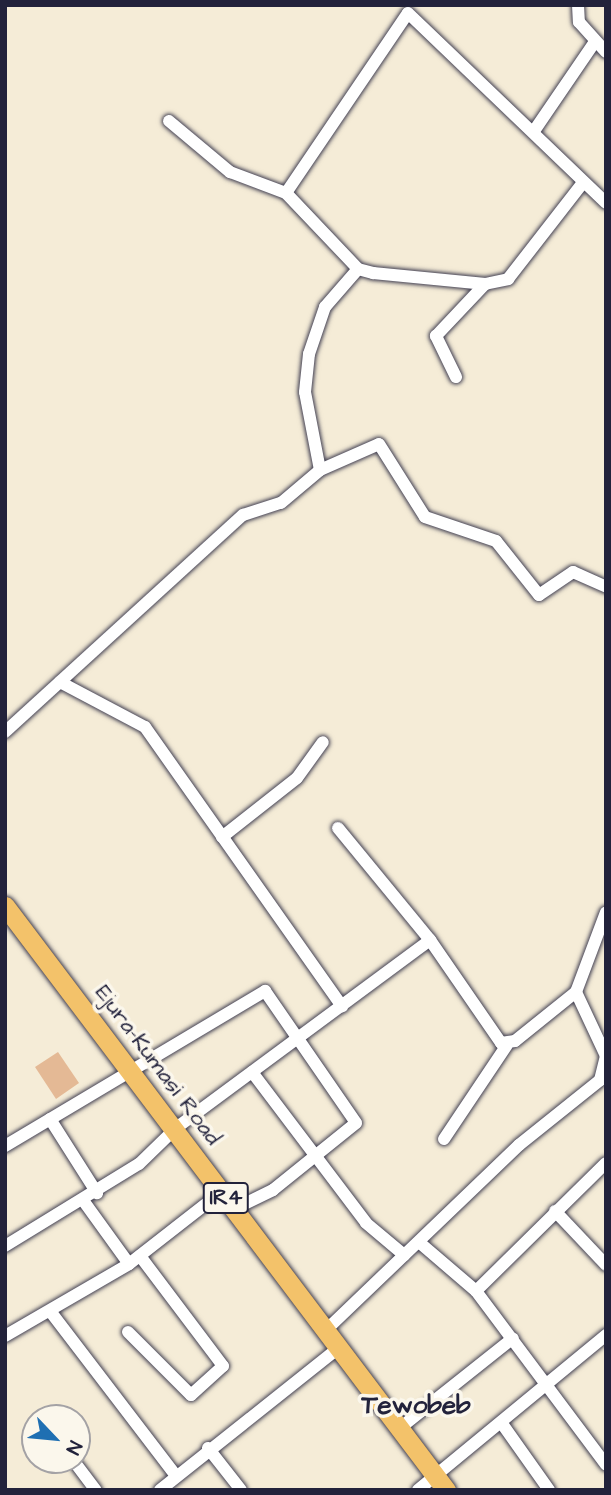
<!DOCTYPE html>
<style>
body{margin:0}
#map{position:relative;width:611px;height:1495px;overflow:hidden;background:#f5ecd7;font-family:"Architects Daughter",sans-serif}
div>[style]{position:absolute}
.building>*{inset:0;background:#e4b995}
.roads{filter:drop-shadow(0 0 2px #424052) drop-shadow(0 0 2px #424052)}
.street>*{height:12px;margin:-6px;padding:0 6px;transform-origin:6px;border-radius:6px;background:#fff}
.primary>*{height:19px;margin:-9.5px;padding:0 9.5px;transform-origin:9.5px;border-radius:9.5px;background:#f3c26a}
span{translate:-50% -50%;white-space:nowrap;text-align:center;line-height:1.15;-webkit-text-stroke:7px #fbf7ec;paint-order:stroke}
.shield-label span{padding:2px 5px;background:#fbf7ec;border:2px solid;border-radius:5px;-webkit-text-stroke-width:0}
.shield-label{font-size:21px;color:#22223b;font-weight:700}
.street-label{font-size:23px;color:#22223b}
.quarter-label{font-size:26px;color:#22223b;font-weight:700}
.frame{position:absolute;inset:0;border:7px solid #22223b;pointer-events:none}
.north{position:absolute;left:21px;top:1404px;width:70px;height:70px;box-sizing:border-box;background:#fbf7ec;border:2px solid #a4a2a5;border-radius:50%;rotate:116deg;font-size:19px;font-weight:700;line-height:28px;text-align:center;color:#22223b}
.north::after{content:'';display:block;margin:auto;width:24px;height:32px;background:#1f6fb2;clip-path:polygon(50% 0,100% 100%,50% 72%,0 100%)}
</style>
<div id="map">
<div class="building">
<div style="clip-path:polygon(58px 1052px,79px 1083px,56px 1099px,35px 1067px)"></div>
</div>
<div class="roads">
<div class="street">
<div style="left:578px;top:5px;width:17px;rotate:87deg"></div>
<div style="left:579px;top:22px;width:40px;rotate:48deg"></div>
<div style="left:169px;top:121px;width:80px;rotate:39.9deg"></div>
<div style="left:230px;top:172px;width:60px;rotate:20.6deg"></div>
<div style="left:286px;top:193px;width:105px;rotate:46.5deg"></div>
<div style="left:358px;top:269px;width:16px;rotate:15deg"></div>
<div style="left:373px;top:273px;width:113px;rotate:5.6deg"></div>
<div style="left:485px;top:284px;width:24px;rotate:-12deg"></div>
<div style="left:508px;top:279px;width:120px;rotate:-52.1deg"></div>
<div style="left:534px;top:131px;width:107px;rotate:-55.7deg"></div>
<div style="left:286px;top:193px;width:217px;rotate:-55.9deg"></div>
<div style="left:408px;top:13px;width:274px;rotate:43.8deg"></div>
<div style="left:456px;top:377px;width:46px;rotate:-116deg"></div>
<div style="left:436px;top:336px;width:71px;rotate:-46.7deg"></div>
<div style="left:320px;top:470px;width:64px;rotate:-23.8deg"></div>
<div style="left:379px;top:444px;width:86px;rotate:57.8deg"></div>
<div style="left:425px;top:517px;width:75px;rotate:18.7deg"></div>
<div style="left:496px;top:541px;width:69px;rotate:51.5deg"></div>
<div style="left:539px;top:595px;width:41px;rotate:-34.1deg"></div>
<div style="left:573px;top:572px;width:36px;rotate:24deg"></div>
<div style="left:60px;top:682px;width:96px;rotate:27.9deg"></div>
<div style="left:145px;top:727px;width:342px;rotate:54.8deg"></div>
<div style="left:5px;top:732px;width:322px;rotate:-42.4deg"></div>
<div style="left:243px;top:515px;width:40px;rotate:-18deg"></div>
<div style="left:281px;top:503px;width:51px;rotate:-40.2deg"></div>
<div style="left:320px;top:470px;width:79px;rotate:-100.9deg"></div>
<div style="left:305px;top:392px;width:38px;rotate:-84deg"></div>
<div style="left:309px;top:354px;width:50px;rotate:-71.2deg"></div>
<div style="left:325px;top:307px;width:50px;rotate:-49deg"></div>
<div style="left:338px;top:828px;width:145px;rotate:50.6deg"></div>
<div style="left:430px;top:940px;width:125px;rotate:55.4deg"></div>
<div style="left:501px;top:1043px;width:14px;rotate:-8deg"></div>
<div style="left:515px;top:1041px;width:78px;rotate:-38.8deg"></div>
<div style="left:222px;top:837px;width:95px;rotate:-38.2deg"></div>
<div style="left:297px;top:778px;width:44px;rotate:-54.2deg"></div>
<div style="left:252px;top:1072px;width:189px;rotate:52.9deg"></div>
<div style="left:366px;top:1223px;width:50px;rotate:40.1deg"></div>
<div style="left:50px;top:1119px;width:88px;rotate:57.6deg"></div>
<div style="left:444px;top:1139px;width:113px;rotate:-56.2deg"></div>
<div style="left:5px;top:1146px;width:303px;rotate:-30.8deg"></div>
<div style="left:265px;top:991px;width:160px;rotate:55.4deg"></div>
<div style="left:356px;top:1123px;width:107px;rotate:141.1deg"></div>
<div style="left:273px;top:1190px;width:43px;rotate:154deg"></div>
<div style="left:85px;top:1203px;width:75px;rotate:54.2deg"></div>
<div style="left:555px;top:1211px;width:74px;rotate:46.6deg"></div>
<div style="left:420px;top:1243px;width:74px;rotate:40.6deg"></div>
<div style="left:476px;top:1291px;width:182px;rotate:-44.6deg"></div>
<div style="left:5px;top:1246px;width:157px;rotate:-31.5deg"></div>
<div style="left:139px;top:1164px;width:52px;rotate:-44.2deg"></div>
<div style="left:176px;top:1128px;width:316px;rotate:-36.5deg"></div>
<div style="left:476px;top:1291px;width:217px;rotate:53.2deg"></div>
<div style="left:50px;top:1311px;width:208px;rotate:52.6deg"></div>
<div style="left:128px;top:1332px;width:89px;rotate:45deg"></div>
<div style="left:191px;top:1395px;width:43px;rotate:-42.2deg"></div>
<div style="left:223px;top:1366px;width:138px;rotate:-127deg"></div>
<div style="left:324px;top:1332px;width:270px;rotate:-43.8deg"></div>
<div style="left:519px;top:1145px;width:104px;rotate:-38.7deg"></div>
<div style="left:600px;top:1080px;width:25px;rotate:-76deg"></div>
<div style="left:606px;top:1056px;width:71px;rotate:-115.1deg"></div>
<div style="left:576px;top:992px;width:85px;rotate:-69.4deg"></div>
<div style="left:5px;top:1336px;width:143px;rotate:-30.1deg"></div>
<div style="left:129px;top:1264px;width:117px;rotate:-38deg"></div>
<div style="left:503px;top:1425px;width:80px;rotate:54.7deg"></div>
<div style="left:400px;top:1428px;width:144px;rotate:-38.5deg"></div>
<div style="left:208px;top:1448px;width:53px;rotate:51.8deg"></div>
<div style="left:73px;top:1460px;width:38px;rotate:53deg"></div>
<div style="left:160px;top:1490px;width:226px;rotate:-38.5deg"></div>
<div style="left:418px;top:1490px;width:244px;rotate:-39.5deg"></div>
</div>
<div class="primary">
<div style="left:5px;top:906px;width:732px;rotate:52.94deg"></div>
</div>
</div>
<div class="shield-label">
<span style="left:226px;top:1198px">IR4</span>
</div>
<div class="street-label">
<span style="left:158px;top:1065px;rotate:53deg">Ejura-Kumasi Road</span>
</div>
<div class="quarter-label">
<span style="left:416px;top:1406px">Tewobeb</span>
</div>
<div class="frame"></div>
<div class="north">N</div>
</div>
